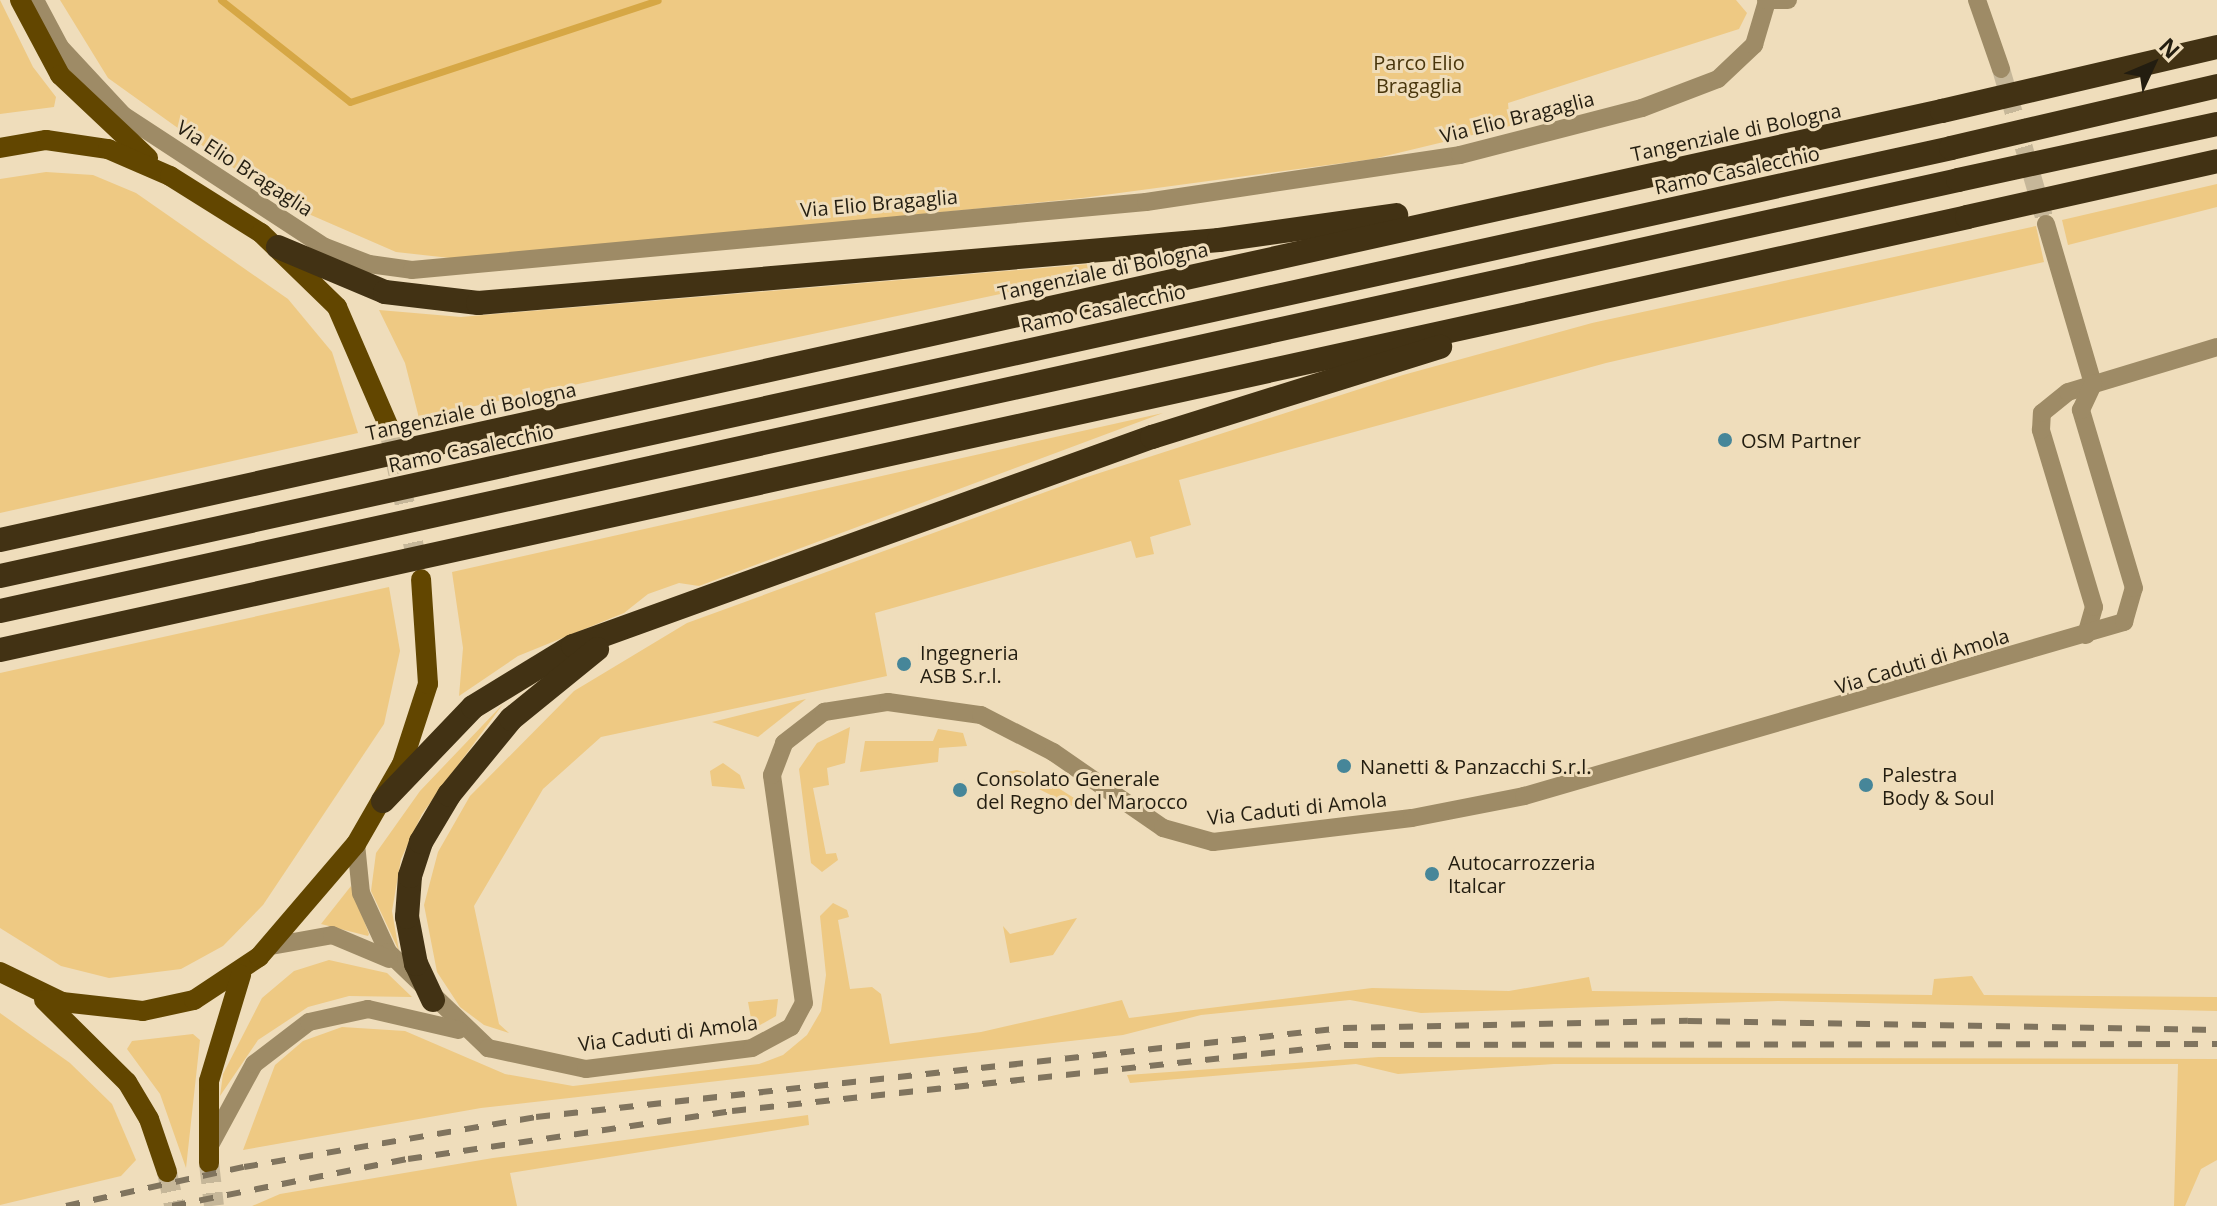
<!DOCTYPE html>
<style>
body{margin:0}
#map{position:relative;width:2217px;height:1206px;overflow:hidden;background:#efddbb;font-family:"Open Sans",sans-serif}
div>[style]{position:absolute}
.green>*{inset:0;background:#eec983}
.stream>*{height:7px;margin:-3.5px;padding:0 3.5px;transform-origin:3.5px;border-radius:3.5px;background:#d6a745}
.street-tunnel>*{height:18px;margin-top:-9px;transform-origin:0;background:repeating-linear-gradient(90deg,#c6b799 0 18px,transparent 0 27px)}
.primary-tunnel>*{height:20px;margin-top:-10px;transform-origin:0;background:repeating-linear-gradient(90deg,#c6b799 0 20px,transparent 0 30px)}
.street>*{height:18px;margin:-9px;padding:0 9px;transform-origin:9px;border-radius:9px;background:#9e8b66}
.primary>*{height:20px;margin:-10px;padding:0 10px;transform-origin:10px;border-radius:10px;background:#624600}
.highway>*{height:24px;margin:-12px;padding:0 12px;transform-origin:12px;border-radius:12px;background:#423214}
.rail>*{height:6px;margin-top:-3px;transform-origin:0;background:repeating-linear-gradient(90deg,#80745e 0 14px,transparent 0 28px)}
.highway-bridge>*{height:24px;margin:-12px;padding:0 12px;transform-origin:12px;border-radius:12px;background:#423214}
.dots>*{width:22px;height:22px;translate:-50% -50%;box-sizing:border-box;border:4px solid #efddbb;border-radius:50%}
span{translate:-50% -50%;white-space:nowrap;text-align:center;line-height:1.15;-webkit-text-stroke:6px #efddbb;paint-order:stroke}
.park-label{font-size:20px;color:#48350b}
.street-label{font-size:20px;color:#231d10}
.poi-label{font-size:20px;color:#231d10}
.left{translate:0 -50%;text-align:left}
.north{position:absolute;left:2113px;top:24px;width:80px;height:80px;-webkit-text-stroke:6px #efddbb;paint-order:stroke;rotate:46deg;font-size:22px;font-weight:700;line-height:32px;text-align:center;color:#231d10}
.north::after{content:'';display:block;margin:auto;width:28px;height:36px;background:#231d10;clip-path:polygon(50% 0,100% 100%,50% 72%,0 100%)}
</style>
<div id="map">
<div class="green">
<div style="clip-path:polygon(0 0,33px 67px,56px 97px,54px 107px,0 114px)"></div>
<div style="clip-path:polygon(60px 0,1736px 0,1747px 13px,1739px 29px,1508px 103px,1510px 126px,1373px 159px,1082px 198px,468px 260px,396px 252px,281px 202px,108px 78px)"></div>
<div style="clip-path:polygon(46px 172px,93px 175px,136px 193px,288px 299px,332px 352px,358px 433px,0 513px,0 179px)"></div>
<div style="clip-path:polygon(2217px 184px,2217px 207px,2068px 245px,2062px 220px)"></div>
<div style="clip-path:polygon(2036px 226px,2044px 262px,1606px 363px,1179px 480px,1191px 525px,1150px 537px,1154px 554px,1136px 558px,1131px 541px,875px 613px,887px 676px,601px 737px,543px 789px,474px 906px,499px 1024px,509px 1033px,484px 1025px,460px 1007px,437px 972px,424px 905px,438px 852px,470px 796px,574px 691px,687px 623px,1084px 478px,1403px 375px,1592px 323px)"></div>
<div style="clip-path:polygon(1090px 264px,1089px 275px,419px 418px,405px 363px,379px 310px,461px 317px)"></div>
<div style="clip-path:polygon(1163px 413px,699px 586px,679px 583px,648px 594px,624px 613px,518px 656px,459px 696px,463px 648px,452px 572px)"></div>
<div style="clip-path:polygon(389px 587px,400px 651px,384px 724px,263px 905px,223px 946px,181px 969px,109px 978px,61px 966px,0 928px,0 673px)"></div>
<div style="clip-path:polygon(806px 699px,758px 737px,712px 722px)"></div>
<div style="clip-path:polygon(503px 704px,422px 814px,401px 859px,392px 911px,399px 951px,371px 891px,376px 853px,420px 791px)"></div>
<div style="clip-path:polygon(850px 727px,845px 763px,827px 768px,829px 785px,813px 788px,826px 854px,836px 853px,838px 860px,822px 872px,811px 863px,799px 769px,817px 743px)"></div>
<div style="clip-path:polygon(938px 729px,963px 733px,967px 746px,939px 748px,938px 762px,860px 772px,865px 741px,933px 741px)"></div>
<div style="clip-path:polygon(723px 763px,740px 775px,745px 789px,712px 786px,710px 771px)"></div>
<div style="clip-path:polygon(1017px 770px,1041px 777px,1085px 805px,1078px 809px,1035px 787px,1012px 786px,1006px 772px)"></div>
<div style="clip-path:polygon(351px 886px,369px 934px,368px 936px,321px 924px)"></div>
<div style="clip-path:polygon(833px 903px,847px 910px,849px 917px,838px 920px,850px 989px,872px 987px,881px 994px,890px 1044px,981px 1032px,1122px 1000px,1129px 1018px,1372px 988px,1509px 991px,1589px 977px,1592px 991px,1932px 995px,1934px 979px,1972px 976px,1984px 995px,2217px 997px,2217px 1011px,1778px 1001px,1421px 1013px,1350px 1000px,1201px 1015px,1123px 1035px,481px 1108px,243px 1150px,275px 1065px,303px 1041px,342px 1027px,405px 1031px,505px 1074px,573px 1086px,759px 1064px,783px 1055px,807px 1035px,821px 1011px,826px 975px,820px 916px)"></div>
<div style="clip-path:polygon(1077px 918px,1053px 955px,1010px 963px,1003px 926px,1010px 934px)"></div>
<div style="clip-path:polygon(329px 960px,387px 973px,412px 997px,349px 996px,308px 1007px,258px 1040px,220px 1096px,223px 1074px,262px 998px,294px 971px)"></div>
<div style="clip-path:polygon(778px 999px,776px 1016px,753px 1029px,748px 1002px)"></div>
<div style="clip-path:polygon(0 1013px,70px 1063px,112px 1104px,136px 1160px,121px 1176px,0 1205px)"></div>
<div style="clip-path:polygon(193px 1034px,200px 1040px,186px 1168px,160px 1094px,127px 1049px,132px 1041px)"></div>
<div style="clip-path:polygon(1379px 1057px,2217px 1059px,2217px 1160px,2201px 1169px,2185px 1206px,2174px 1206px,2178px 1064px,1554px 1064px,1398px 1074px,1356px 1064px,1130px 1083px,1127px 1075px)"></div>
<div style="clip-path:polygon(808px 1115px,809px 1125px,510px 1173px,517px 1206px,252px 1206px,280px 1194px,493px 1158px)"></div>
</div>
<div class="stream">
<div style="left:221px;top:0;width:164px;rotate:38.3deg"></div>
<div style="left:350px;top:102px;width:324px;rotate:-18.3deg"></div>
</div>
<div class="street-tunnel">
<div style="left:2001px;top:69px;width:161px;rotate:73.8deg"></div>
</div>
<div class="primary-tunnel">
<div style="left:388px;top:425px;width:149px;rotate:78deg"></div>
<div style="left:209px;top:1163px;width:43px;rotate:83.4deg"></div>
<div style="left:167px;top:1172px;width:35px;rotate:78deg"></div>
</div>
<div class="street">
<div style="left:35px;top:0;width:53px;rotate:62deg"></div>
<div style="left:60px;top:47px;width:93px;rotate:47.2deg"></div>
<div style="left:123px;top:115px;width:241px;rotate:33.2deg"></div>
<div style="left:325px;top:247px;width:47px;rotate:21.1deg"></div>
<div style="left:369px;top:264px;width:43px;rotate:7.9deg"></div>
<div style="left:412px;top:270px;width:737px;rotate:-5.29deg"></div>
<div style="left:1146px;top:202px;width:317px;rotate:-8.5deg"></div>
<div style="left:1460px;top:155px;width:188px;rotate:-14.5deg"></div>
<div style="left:1642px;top:108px;width:81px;rotate:-20.9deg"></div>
<div style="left:1718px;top:79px;width:50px;rotate:-43.4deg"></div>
<div style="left:1754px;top:45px;width:46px;rotate:-73.5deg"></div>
<div style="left:1766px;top:0;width:22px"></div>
<div style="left:1977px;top:0;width:73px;rotate:70.8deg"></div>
<div style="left:2046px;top:224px;width:167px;rotate:73.6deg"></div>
<div style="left:2086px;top:635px;width:29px;rotate:-74deg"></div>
<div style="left:2094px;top:607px;width:185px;rotate:-106.7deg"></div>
<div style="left:2041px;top:430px;width:17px;rotate:-87deg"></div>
<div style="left:2042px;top:413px;width:33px;rotate:-39deg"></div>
<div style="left:2068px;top:392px;width:156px;rotate:-16.8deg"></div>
<div style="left:356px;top:844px;width:49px;rotate:84.2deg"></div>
<div style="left:361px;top:893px;width:65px;rotate:65.4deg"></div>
<div style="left:388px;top:952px;width:139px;rotate:43.8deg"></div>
<div style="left:488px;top:1048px;width:100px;rotate:12.1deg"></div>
<div style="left:586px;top:1069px;width:167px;rotate:-7.2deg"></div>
<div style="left:752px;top:1048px;width:44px;rotate:-28.3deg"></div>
<div style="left:791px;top:1027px;width:27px;rotate:-62deg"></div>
<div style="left:804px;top:1003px;width:230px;rotate:-98deg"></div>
<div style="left:772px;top:775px;width:34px;rotate:-69deg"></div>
<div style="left:784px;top:743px;width:51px;rotate:-37.8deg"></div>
<div style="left:824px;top:712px;width:65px;rotate:-8.9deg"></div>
<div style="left:888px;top:702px;width:94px;rotate:8deg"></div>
<div style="left:981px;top:715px;width:81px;rotate:27.2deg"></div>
<div style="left:1053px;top:752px;width:134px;rotate:34.6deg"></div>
<div style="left:1163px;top:828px;width:52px;rotate:15.6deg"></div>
<div style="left:1213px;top:842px;width:200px;rotate:-6.9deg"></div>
<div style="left:1412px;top:818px;width:114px;rotate:-11.1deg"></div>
<div style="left:1524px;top:796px;width:625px;rotate:-16.17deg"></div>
<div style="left:2124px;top:622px;width:35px;rotate:-74deg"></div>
<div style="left:2134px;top:588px;width:186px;rotate:-106.6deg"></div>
<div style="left:2081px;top:410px;width:29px;rotate:-65deg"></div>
<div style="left:271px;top:946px;width:62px;rotate:-10.2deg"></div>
<div style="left:332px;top:935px;width:62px;rotate:22.8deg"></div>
<div style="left:209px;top:1147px;width:94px;rotate:-61.5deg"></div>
<div style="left:254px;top:1064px;width:69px;rotate:-37.4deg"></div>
<div style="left:309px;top:1022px;width:60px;rotate:-12.4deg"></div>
<div style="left:368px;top:1009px;width:93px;rotate:13deg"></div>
</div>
<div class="primary">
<div style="left:20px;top:0;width:85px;rotate:61.9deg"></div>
<div style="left:60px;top:75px;width:121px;rotate:43.3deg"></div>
<div style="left:0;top:148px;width:47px;rotate:-9.9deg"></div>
<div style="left:46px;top:140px;width:63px;rotate:8.3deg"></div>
<div style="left:108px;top:149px;width:68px;rotate:23.5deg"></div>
<div style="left:170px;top:176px;width:107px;rotate:32.1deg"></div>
<div style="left:261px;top:233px;width:106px;rotate:44.2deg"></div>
<div style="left:337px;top:307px;width:129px;rotate:66.6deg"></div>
<div style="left:0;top:972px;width:69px;rotate:25.8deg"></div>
<div style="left:62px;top:1002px;width:81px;rotate:6.3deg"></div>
<div style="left:143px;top:1011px;width:52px;rotate:-12.2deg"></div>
<div style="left:194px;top:1000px;width:78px;rotate:-33.5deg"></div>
<div style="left:259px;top:957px;width:149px;rotate:-49.4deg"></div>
<div style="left:356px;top:844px;width:92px;rotate:-60.1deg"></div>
<div style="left:402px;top:764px;width:84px;rotate:-72deg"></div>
<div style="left:428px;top:684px;width:105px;rotate:-93.8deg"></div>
<div style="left:44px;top:1000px;width:117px;rotate:44.7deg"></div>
<div style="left:127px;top:1082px;width:43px;rotate:59.3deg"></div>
<div style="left:149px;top:1119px;width:56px;rotate:71.2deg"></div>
<div style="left:209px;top:1163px;width:82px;rotate:-90deg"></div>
<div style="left:209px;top:1081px;width:111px;rotate:-73.2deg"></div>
</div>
<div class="highway">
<div style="left:278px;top:247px;width:116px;rotate:22.8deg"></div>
<div style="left:385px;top:292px;width:94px;rotate:6.7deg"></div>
<div style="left:478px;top:303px;width:744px;rotate:-4.86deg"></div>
<div style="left:1219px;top:240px;width:179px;rotate:-8deg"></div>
<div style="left:0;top:540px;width:1989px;rotate:-12.46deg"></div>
<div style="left:0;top:576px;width:1997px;rotate:-12.37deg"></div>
<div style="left:0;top:611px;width:2005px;rotate:-12.41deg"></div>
<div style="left:0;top:650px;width:2014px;rotate:-12.41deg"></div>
<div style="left:383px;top:801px;width:130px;rotate:-46.2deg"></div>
<div style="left:473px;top:707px;width:117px;rotate:-31.4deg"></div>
<div style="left:573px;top:646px;width:616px;rotate:-19.85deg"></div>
<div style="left:1152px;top:437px;width:302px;rotate:-17.4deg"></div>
<div style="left:433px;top:1000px;width:40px;rotate:-115deg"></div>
<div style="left:416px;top:964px;width:48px;rotate:-100.8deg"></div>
<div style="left:407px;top:917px;width:41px;rotate:-85.8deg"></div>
<div style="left:410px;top:876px;width:36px;rotate:-72deg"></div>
<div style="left:421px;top:842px;width:55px;rotate:-59.2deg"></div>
<div style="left:449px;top:795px;width:98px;rotate:-50.8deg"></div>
<div style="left:511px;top:719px;width:111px;rotate:-39.1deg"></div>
</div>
<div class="rail">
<div style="left:66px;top:1206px;width:182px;rotate:-12.4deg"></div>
<div style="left:244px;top:1167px;width:296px;rotate:-9.7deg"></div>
<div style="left:536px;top:1117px;width:812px;rotate:-6.29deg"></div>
<div style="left:1343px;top:1028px;width:345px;rotate:-1.2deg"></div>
<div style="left:1688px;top:1021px;width:529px;rotate:0.97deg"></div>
<div style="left:172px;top:1206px;width:241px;rotate:-11.3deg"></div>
<div style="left:408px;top:1159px;width:328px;rotate:-8.4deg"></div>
<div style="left:732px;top:1111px;width:616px;rotate:-6.16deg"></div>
<div style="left:1344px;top:1045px;width:873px;rotate:-0.07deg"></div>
</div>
<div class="highway-bridge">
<div style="left:1942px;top:111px;width:282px;rotate:-13.1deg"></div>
<div style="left:1951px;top:148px;width:273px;rotate:-13.1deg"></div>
<div style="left:1958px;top:180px;width:265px;rotate:-12.2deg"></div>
<div style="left:1967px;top:217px;width:256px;rotate:-12.6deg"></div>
</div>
<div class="dots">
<div style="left:1725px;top:440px;background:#468699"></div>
<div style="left:904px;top:664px;background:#468699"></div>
<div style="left:1344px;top:766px;background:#468699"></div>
<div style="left:1866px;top:785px;background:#468699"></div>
<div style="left:960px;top:790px;background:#468699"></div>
<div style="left:1432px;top:874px;background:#468699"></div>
</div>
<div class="park-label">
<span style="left:1419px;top:74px">Parco Elio<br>Bragaglia</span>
</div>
<div class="street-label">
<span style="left:1517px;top:117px;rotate:-14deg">Via Elio Bragaglia</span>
<span style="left:1736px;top:132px;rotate:-12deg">Tangenziale di Bologna</span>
<span style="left:245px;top:168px;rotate:33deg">Via Elio Bragaglia</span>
<span style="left:1737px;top:170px;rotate:-12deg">Ramo Casalecchio</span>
<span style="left:879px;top:203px;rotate:-5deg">Via Elio Bragaglia</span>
<span style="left:1103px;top:271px;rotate:-12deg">Tangenziale di Bologna</span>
<span style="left:1103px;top:308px;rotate:-12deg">Ramo Casalecchio</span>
<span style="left:471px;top:411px;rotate:-12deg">Tangenziale di Bologna</span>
<span style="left:471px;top:448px;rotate:-12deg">Ramo Casalecchio</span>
<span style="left:1922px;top:661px;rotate:-17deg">Via Caduti di Amola</span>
<span style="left:1297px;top:808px;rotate:-6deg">Via Caduti di Amola</span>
<span style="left:668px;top:1033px;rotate:-7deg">Via Caduti di Amola</span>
</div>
<div class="poi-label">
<span class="left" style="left:1741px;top:440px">OSM Partner</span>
<span class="left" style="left:920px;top:664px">Ingegneria<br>ASB S.r.l.</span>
<span class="left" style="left:1360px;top:766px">Nanetti &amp; Panzacchi S.r.l.</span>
<span class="left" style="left:1882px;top:786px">Palestra<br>Body &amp; Soul</span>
<span class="left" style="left:976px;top:790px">Consolato Generale<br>del Regno del Marocco</span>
<span class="left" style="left:1448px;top:874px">Autocarrozzeria<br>Italcar</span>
</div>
<div class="north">N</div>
</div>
